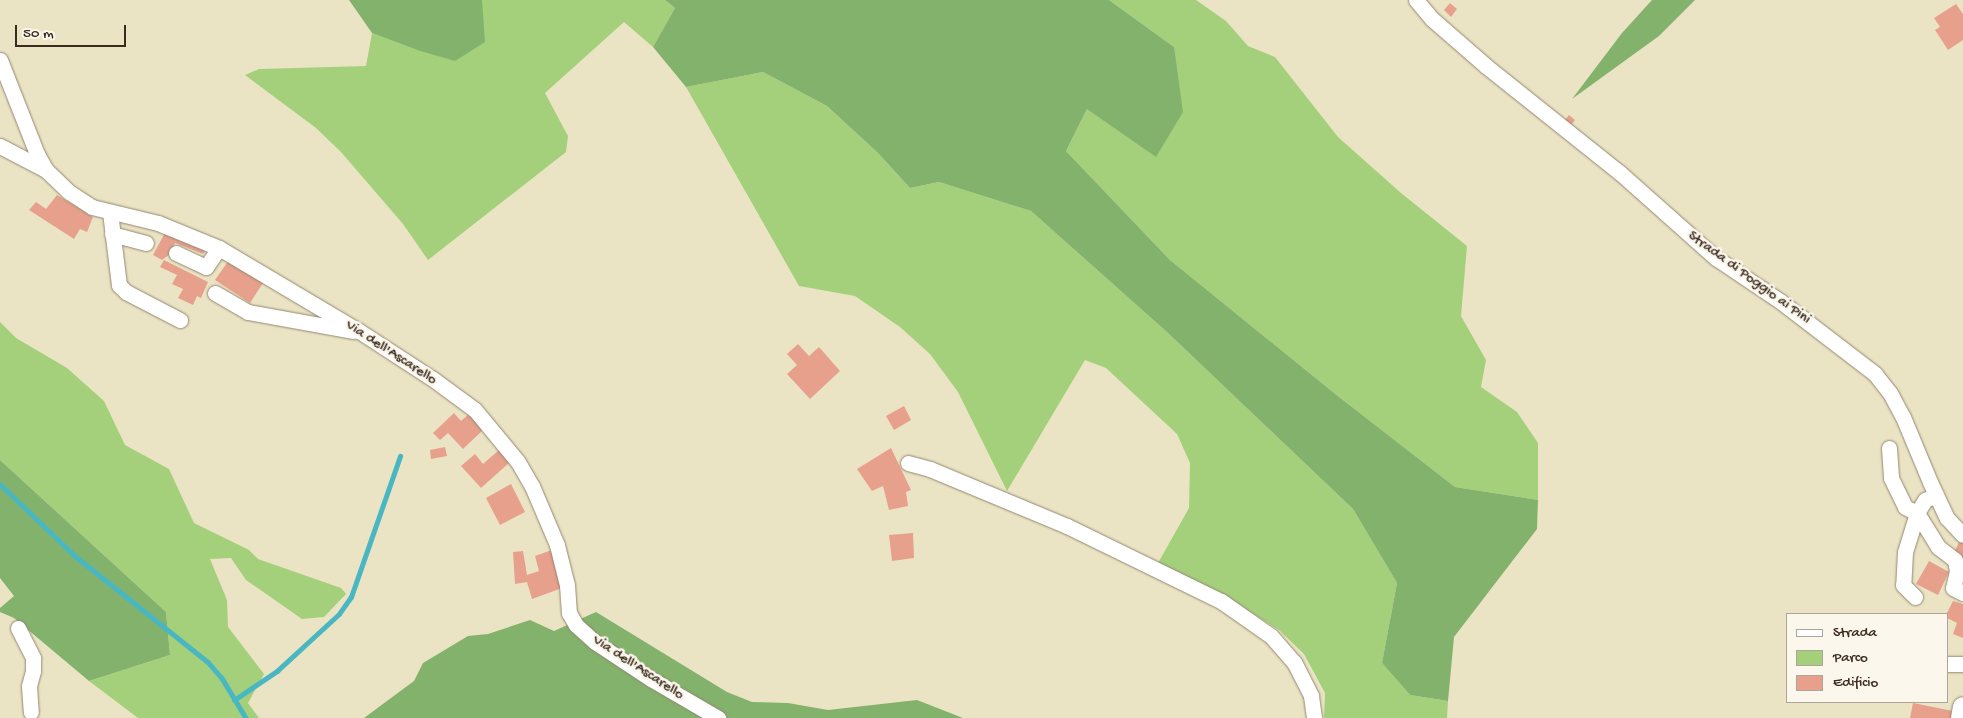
<!DOCTYPE html>
<style>
body{margin:0}
#map{position:relative;width:1963px;height:718px;overflow:hidden;background:#ebe4c4;font-family:"Gochi Hand",sans-serif}
div>[style]{position:absolute}
.green>*{inset:0;background:#a4d07c}
.forest>*{inset:0;background:#83b26c}
.stream>*{height:4.5px;margin:-2.25px;padding:0 2.25px;transform-origin:2.25px;border-radius:2.25px;background:#49b7c2}
.building>*{inset:0;background:#e6a08c}
.roads{filter:drop-shadow(0 0 1px #938771) drop-shadow(0 0 1px #938771)}
.minor>*{height:15px;margin:-7.5px;padding:0 7.5px;transform-origin:7.5px;border-radius:7.5px;background:#fff}
.major>*{height:20px;margin:-10px;padding:0 10px;transform-origin:10px;border-radius:10px;background:#fff}
span{translate:-50% -50%;white-space:nowrap;text-align:center;line-height:1.15;-webkit-text-stroke:5px #fbf7ec;paint-order:stroke}
.street-label{font-size:15px;color:#3b2a1e}
.legend{position:absolute;left:1786px;top:613px;width:162px;height:90px;box-sizing:border-box;background:#fbf7ec;border:1px solid #aea59a;margin:0;padding:6px 9px;list-style:none;font-size:15px;color:#3b2a1e}
.legend li{display:flex;align-items:center;gap:10px;height:25px}
.legend b{width:25px;border:1px solid #aea59a}
.scale{position:absolute;left:15px;top:25px;width:111px;height:22px;box-sizing:border-box;border:2px solid #3b2a1e;border-top:0;padding-left:6px;font-size:15px;line-height:18px;white-space:nowrap;color:#3b2a1e;-webkit-text-stroke:4px #fbf7ec;paint-order:stroke}
</style>
<div id="map">
<div class="green">
<div style="clip-path:polygon(482px 0,665px 0,675px 8px,653px 47px,624px 22px,545px 93px,568px 136px,566px 152px,428px 260px,403px 224px,341px 152px,316px 128px,245px 75px,259px 69px,366px 66px,372px 33px,417px 50px,482px 2px)"></div>
<div style="clip-path:polygon(1109px 0,1196px 0,1226px 21px,1248px 46px,1275px 57px,1338px 137px,1401px 193px,1467px 246px,1461px 316px,1486px 360px,1481px 387px,1517px 412px,1538px 443px,1538px 500px,1455px 487px,1334px 393px,1170px 260px,1066px 151px,1087px 109px,1174px 47px)"></div>
<div style="clip-path:polygon(763px 72px,827px 106px,878px 153px,910px 188px,939px 182px,1031px 211px,1168px 333px,1353px 509px,1397px 583px,1382px 663px,1410px 695px,1448px 701px,1447px 718px,1324px 718px,1325px 693px,1304px 654px,1279px 630px,1225px 596px,1158px 563px,1189px 508px,1190px 463px,1177px 434px,1106px 368px,1085px 360px,1007px 491px,958px 392px,930px 354px,900px 327px,855px 296px,799px 286px,686px 87px)"></div>
<div style="clip-path:polygon(0 322px,16px 338px,67px 368px,104px 401px,125px 445px,169px 469px,194px 523px,249px 550px,258px 559px,341px 588px,346px 594px,324px 617px,302px 619px,246px 580px,231px 558px,210px 559px,227px 600px,228px 627px,264px 674px,248px 703px,259px 718px,138px 718px,89px 681px,170px 655px,166px 612px,0 460px)"></div>
</div>
<div class="forest">
<div style="clip-path:polygon(349px 0,482px 0,485px 42px,455px 61px,417px 50px,372px 33px)"></div>
<div style="clip-path:polygon(665px 0,1109px 0,1174px 47px,1183px 112px,1156px 157px,1087px 109px,1066px 151px,1170px 260px,1334px 393px,1455px 487px,1538px 500px,1537px 529px,1454px 637px,1448px 701px,1410px 695px,1382px 663px,1397px 583px,1353px 509px,1168px 333px,1031px 211px,939px 182px,910px 188px,878px 153px,827px 106px,763px 72px,686px 87px,653px 47px,675px 8px)"></div>
<div style="clip-path:polygon(1652px 0,1695px 0,1659px 36px,1572px 99px,1622px 33px)"></div>
<div style="clip-path:polygon(0 460px,166px 612px,170px 655px,89px 681px,14px 618px,0 612px,0 608px,14px 596px,0 578px)"></div>
<div style="clip-path:polygon(596px 612px,727px 692px,752px 702px,788px 703px,828px 710px,917px 700px,963px 718px,364px 718px,414px 681px,423px 663px,468px 636px,488px 634px,530px 620px,554px 631px)"></div>
</div>
<div class="stream">
<div style="left:0;top:484px;width:103px;rotate:43.8deg"></div>
<div style="left:74px;top:555px;width:171px;rotate:38.6deg"></div>
<div style="left:208px;top:662px;width:21px;rotate:49deg"></div>
<div style="left:222px;top:678px;width:47px;rotate:59deg"></div>
<div style="left:234px;top:700px;width:52px;rotate:-34deg"></div>
<div style="left:277px;top:671px;width:84px;rotate:-42.6deg"></div>
<div style="left:339px;top:614px;width:21px;rotate:-55deg"></div>
<div style="left:351px;top:597px;width:149px;rotate:-70.8deg"></div>
</div>
<div class="building">
<div style="clip-path:polygon(1450px 3px,1457px 9px,1451px 17px,1444px 10px)"></div>
<div style="clip-path:polygon(1956px 4px,1963px 14px,1963px 40px,1948px 50px,1935px 30px,1940px 27px,1934px 18px)"></div>
<div style="clip-path:polygon(1569px 115px,1575px 120px,1571px 125px,1565px 120px)"></div>
<div style="clip-path:polygon(57px 195px,93px 217px,87px 232px,80px 229px,74px 239px,29px 210px,36px 202px,46px 209px)"></div>
<div style="clip-path:polygon(166px 231px,206px 248px,203px 254px,175px 243px,170px 254px,162px 260px,153px 255px)"></div>
<div style="clip-path:polygon(164px 260px,208px 282px,201px 298px,197px 296px,193px 305px,178px 298px,183px 289px,172px 284px,177px 275px,160px 267px)"></div>
<div style="clip-path:polygon(229px 260px,263px 283px,250px 303px,215px 280px)"></div>
<div style="clip-path:polygon(798px 344px,809px 356px,819px 347px,840px 371px,810px 399px,787px 374px,797px 365px,787px 354px)"></div>
<div style="clip-path:polygon(904px 406px,911px 420px,894px 430px,886px 416px)"></div>
<div style="clip-path:polygon(454px 413px,461px 421px,470px 413px,484px 429px,463px 449px,448px 433px,440px 440px,433px 433px)"></div>
<div style="clip-path:polygon(445px 447px,447px 456px,431px 459px,430px 450px)"></div>
<div style="clip-path:polygon(891px 448px,911px 490px,906px 492px,908px 506px,889px 510px,883px 486px,872px 491px,857px 469px)"></div>
<div style="clip-path:polygon(499px 450px,510px 462px,481px 488px,461px 466px,475px 454px,483px 464px)"></div>
<div style="clip-path:polygon(511px 484px,525px 512px,500px 525px,486px 498px)"></div>
<div style="clip-path:polygon(913px 533px,914px 558px,892px 561px,889px 535px)"></div>
<div style="clip-path:polygon(1961px 538px,1963px 539px,1963px 560px,1953px 555px)"></div>
<div style="clip-path:polygon(552px 550px,562px 588px,532px 599px,527px 582px,515px 584px,513px 552px,523px 551px,527px 575px,539px 571px,535px 556px)"></div>
<div style="clip-path:polygon(1929px 561px,1949px 572px,1938px 595px,1916px 584px)"></div>
<div style="clip-path:polygon(1953px 601px,1963px 604px,1963px 638px,1953px 634px,1957px 623px,1947px 618px,1947px 613px)"></div>
<div style="clip-path:polygon(1913px 703px,1953px 711px,1951px 718px,1910px 718px)"></div>
</div>
<div class="roads">
<div class="minor">
<div style="left:1416px;top:0;width:25px;rotate:50deg"></div>
<div style="left:1432px;top:19px;width:72px;rotate:41deg"></div>
<div style="left:1486px;top:66px;width:170px;rotate:38.6deg"></div>
<div style="left:1619px;top:172px;width:130px;rotate:41.6deg"></div>
<div style="left:1716px;top:258px;width:77px;rotate:33.9deg"></div>
<div style="left:1780px;top:301px;width:120px;rotate:37.5deg"></div>
<div style="left:1875px;top:374px;width:24px;rotate:52deg"></div>
<div style="left:1890px;top:393px;width:27px;rotate:62deg"></div>
<div style="left:1903px;top:417px;width:70px;rotate:67.4deg"></div>
<div style="left:1930px;top:482px;width:40px;rotate:65deg"></div>
<div style="left:1947px;top:518px;width:23px;rotate:47deg"></div>
<div style="left:0;top:60px;width:101px;rotate:68.5deg"></div>
<div style="left:37px;top:154px;width:18px;rotate:61deg"></div>
<div style="left:46px;top:170px;width:32px;rotate:44deg"></div>
<div style="left:69px;top:192px;width:27px;rotate:33deg"></div>
<div style="left:92px;top:207px;width:68px;rotate:13.6deg"></div>
<div style="left:158px;top:223px;width:66px;rotate:22.3deg"></div>
<div style="left:219px;top:248px;width:163px;rotate:30.7deg"></div>
<div style="left:359px;top:331px;width:88px;rotate:33deg"></div>
<div style="left:433px;top:379px;width:52px;rotate:36.4deg"></div>
<div style="left:475px;top:410px;width:67px;rotate:50.4deg"></div>
<div style="left:518px;top:462px;width:28px;rotate:60deg"></div>
<div style="left:532px;top:486px;width:64px;rotate:67deg"></div>
<div style="left:557px;top:545px;width:41px;rotate:76deg"></div>
<div style="left:567px;top:585px;width:28px;rotate:86deg"></div>
<div style="left:569px;top:613px;width:14px;rotate:60deg"></div>
<div style="left:576px;top:625px;width:25px;rotate:42deg"></div>
<div style="left:595px;top:642px;width:67px;rotate:33.5deg"></div>
<div style="left:651px;top:679px;width:78px;rotate:30.2deg"></div>
<div style="left:0;top:146px;width:52px;rotate:27.6deg"></div>
<div style="left:110px;top:212px;width:74px;rotate:83deg"></div>
<div style="left:119px;top:285px;width:10px;rotate:45deg"></div>
<div style="left:126px;top:292px;width:61px;rotate:27.4deg"></div>
<div style="left:112px;top:234px;width:35px;rotate:15deg"></div>
<div style="left:176px;top:253px;width:33px;rotate:25deg"></div>
<div style="left:206px;top:267px;width:23px;rotate:-56deg"></div>
<div style="left:215px;top:293px;width:38px;rotate:30deg"></div>
<div style="left:248px;top:312px;width:107px;rotate:10.3deg"></div>
<div style="left:1889px;top:448px;width:30px;rotate:86deg"></div>
<div style="left:1891px;top:478px;width:32px;rotate:64deg"></div>
<div style="left:1905px;top:507px;width:13px;rotate:27deg"></div>
<div style="left:1917px;top:513px;width:41px;rotate:107.1deg"></div>
<div style="left:1905px;top:552px;width:33px;rotate:93deg"></div>
<div style="left:1903px;top:585px;width:17px;rotate:45deg"></div>
<div style="left:908px;top:463px;width:23px;rotate:15deg"></div>
<div style="left:930px;top:469px;width:148px;rotate:22.6deg"></div>
<div style="left:1067px;top:526px;width:171px;rotate:26deg"></div>
<div style="left:1221px;top:601px;width:61px;rotate:35deg"></div>
<div style="left:1271px;top:636px;width:35px;rotate:49deg"></div>
<div style="left:1294px;top:662px;width:38px;rotate:63deg"></div>
<div style="left:1311px;top:696px;width:22px;rotate:82deg"></div>
<div style="left:1936px;top:495px;width:12px;rotate:156deg"></div>
<div style="left:1925px;top:500px;width:15px;rotate:122deg"></div>
<div style="left:1917px;top:513px;width:40px;rotate:58deg"></div>
<div style="left:1938px;top:547px;width:21px;rotate:37deg"></div>
<div style="left:1955px;top:560px;width:11px;rotate:80deg"></div>
<div style="left:1957px;top:571px;width:17px;rotate:103deg"></div>
<div style="left:1953px;top:588px;width:11px;rotate:27deg"></div>
<div style="left:18px;top:628px;width:34px;rotate:63deg"></div>
<div style="left:33px;top:658px;width:13px;rotate:90deg"></div>
<div style="left:33px;top:671px;width:16px;rotate:105deg"></div>
<div style="left:29px;top:686px;width:26px;rotate:86deg"></div>
<div style="left:1947px;top:664px;width:16px"></div>
</div>
<div class="major">
<div style="left:1961px;top:718px;width:11px;rotate:-80deg"></div>
</div>
</div>
<div class="street-label">
<span style="left:1749px;top:278px;rotate:36deg">Strada di Poggio ai Pini</span>
<span style="left:391px;top:353px;rotate:33deg">Via dell'Ascarello</span>
<span style="left:638px;top:668px;rotate:33deg">Via dell'Ascarello</span>
</div>
<ul class="legend">
<li><b style="height:6px;background:#fff"></b>Strada</li>
<li><b style="height:14px;background:#a4d07c"></b>Parco</li>
<li><b style="height:14px;background:#e6a08c"></b>Edificio</li>
</ul>
<div class="scale">50 m</div>
</div>
